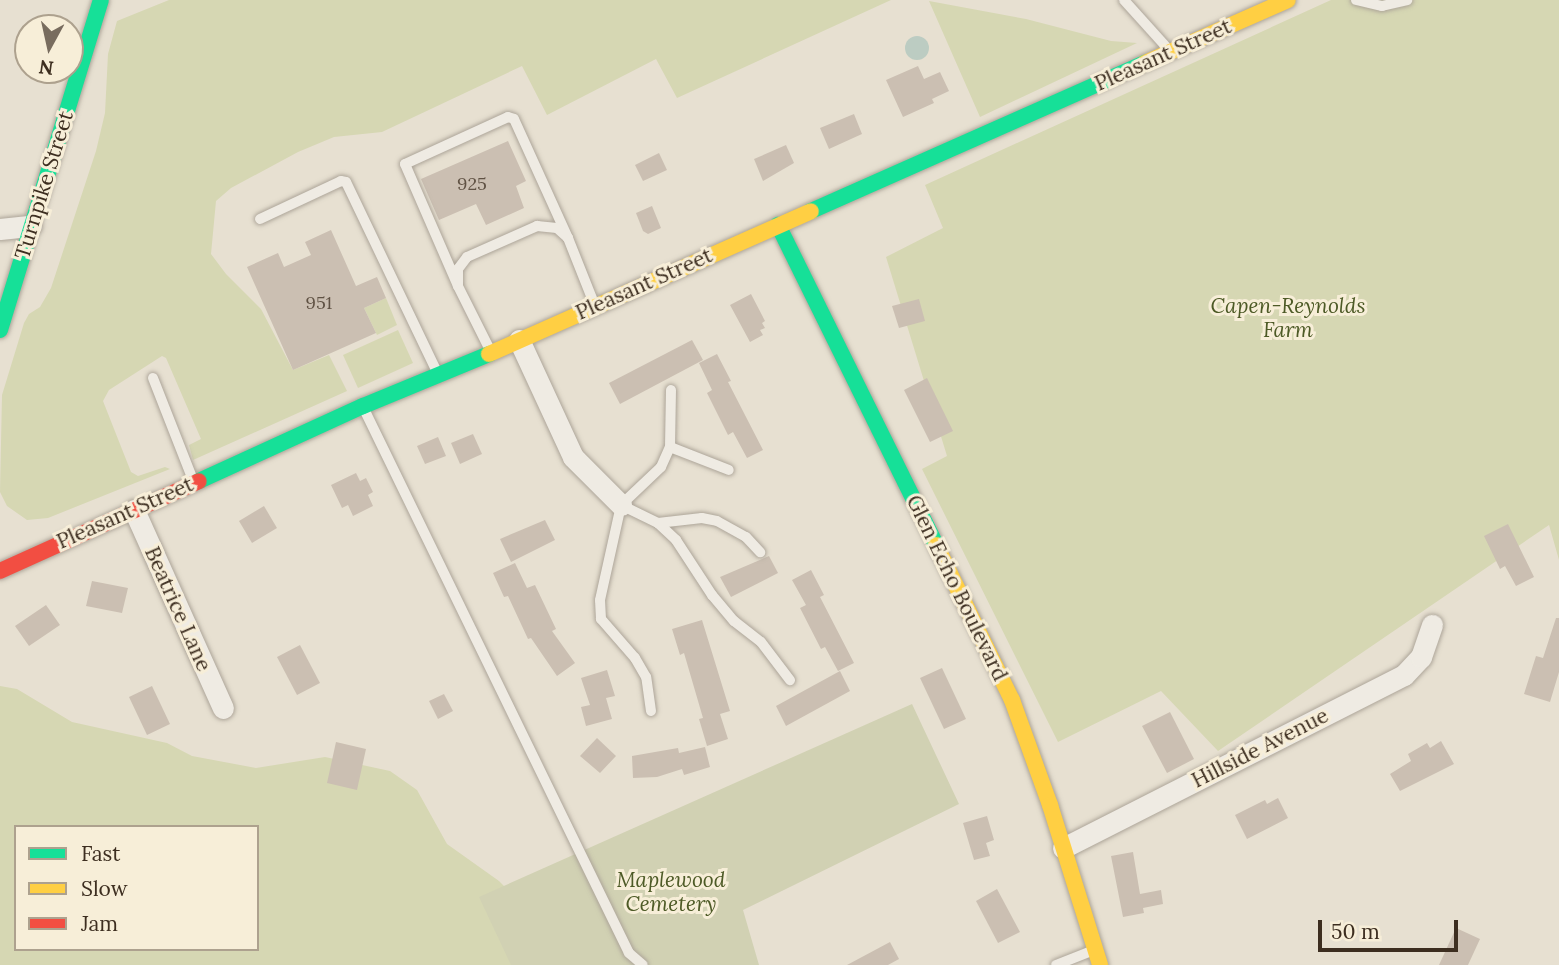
<!DOCTYPE html>
<style>
body{margin:0}
#map{position:relative;width:1559px;height:965px;overflow:hidden;background:#e7e0d1;font-family:Lora,serif}
div>[style]{position:absolute}
.green>*{inset:0;background:#d6d7b3}
.cemetery>*{inset:0;background:#d1d1b3}
.water>*{inset:0;background:#bcccc2}
.round{border-radius:50%}
.building>*{inset:0;background:#cbbfb2}
.roads{filter:drop-shadow(0 0 2px #ada599) drop-shadow(0 0 2px #ada599)}
.lane>*{height:10px;margin:-5px;padding:0 5px;transform-origin:5px;border-radius:5px;background:#efebe3}
.street>*{height:21px;margin:-10.5px;padding:0 10.5px;transform-origin:10.5px;border-radius:10.5px;background:#efebe3}
.fast>*{height:16px;margin:-8px;padding:0 8px;transform-origin:8px;border-radius:8px;background:#16e098}
.slow>*{height:16px;margin:-8px;padding:0 8px;transform-origin:8px;border-radius:8px;background:#ffcf43}
.jam>*{height:16px;margin:-8px;padding:0 8px;transform-origin:8px;border-radius:8px;background:#f24e42}
span{translate:-50% -50%;white-space:nowrap;text-align:center;line-height:1.15;-webkit-text-stroke:6px #f7eed8;paint-order:stroke}
.number-label{font-size:18px;color:#605244}
.number-label span{-webkit-text-stroke-width:0}
.street-label{font-size:21px;color:#3d2e20}
.park-label{font-size:21px;color:#4d5a26;font-style:italic}
.legend{position:absolute;left:14px;top:825px;width:245px;height:126px;box-sizing:border-box;background:#f7eed8;border:2px solid #ada18e;margin:0;padding:9px 12px;list-style:none;font-size:21px;color:#3d2e20}
.legend li{display:flex;align-items:center;gap:14px;height:35px}
.legend b{width:35px;border:2px solid #ada18e}
.north{position:absolute;left:14px;top:14px;width:70px;height:70px;box-sizing:border-box;background:#f7eed8;border:2px solid #ada18e;border-radius:50%;rotate:188deg;font-size:19px;font-weight:700;line-height:28px;text-align:center;color:#3d2e20}
.north::after{content:'';display:block;margin:auto;width:24px;height:32px;background:#786c5e;clip-path:polygon(50% 0,100% 100%,50% 72%,0 100%)}
.scale{position:absolute;left:1318px;top:920px;width:140px;height:32px;box-sizing:border-box;border:4px solid #3d2e20;border-top:0;padding-left:9px;font-size:21px;line-height:24px;white-space:nowrap;color:#3d2e20;-webkit-text-stroke:5px #f7eed8;paint-order:stroke}
</style>
<div id="map">
<div class="green">
<div style="clip-path:polygon(169px 0,891px 0,677px 98px,656px 59px,547px 115px,522px 66px,382px 132px,334px 137px,298px 152px,231px 188px,216px 201px,211px 254px,226px 274px,261px 309px,293px 370px,329px 355px,347px 391px,193px 460px,189px 445px,201px 439px,166px 358px,162px 356px,109px 390px,103px 401px,131px 472px,138px 476px,165px 467px,170px 469px,48px 518px,27px 520px,7px 506px,0 492px,2px 395px,24px 323px,29px 314px,40px 307px,51px 288px,96px 151px,105px 113px,108px 54px,117px 21px)"></div>
<div style="clip-path:polygon(1331px 0,1559px 0,1559px 560px,1549px 525px,1218px 751px,1161px 691px,1058px 742px,922px 469px,947px 456px,886px 257px,943px 228px,925px 185px)"></div>
<div style="clip-path:polygon(929px 1px,1026px 19px,1111px 41px,1137px 43px,980px 117px)"></div>
<div style="clip-path:polygon(386px 298px,397px 325px,377px 335px,364px 308px)"></div>
<div style="clip-path:polygon(398px 330px,413px 363px,358px 388px,343px 355px)"></div>
<div style="clip-path:polygon(evenodd,0 686px,17px 689px,72px 722px,167px 743px,192px 756px,256px 768px,325px 757px,390px 771px,417px 790px,447px 844px,499px 881px,523px 905px,541px 965px,0 965px,0 686px,16px 827px,257px 827px,257px 949px,16px 949px,16px 827px)"></div>
</div>
<div class="cemetery">
<div style="clip-path:polygon(912px 704px,959px 804px,743px 910px,759px 965px,511px 965px,479px 897px)"></div>
</div>
<div class="water">
<div class="round" style="left:905px;top:36px;width:24px;height:24px"></div>
</div>
<div class="building">
<div style="clip-path:polygon(918px 66px,924px 79px,940px 72px,949px 91px,932px 99px,934px 103px,903px 117px,886px 80px)"></div>
<div style="clip-path:polygon(854px 114px,862px 134px,829px 149px,820px 128px)"></div>
<div style="clip-path:polygon(508px 141px,526px 181px,516px 186px,524px 208px,486px 225px,476px 204px,439px 220px,421px 179px)"></div>
<div style="clip-path:polygon(786px 145px,794px 163px,763px 181px,754px 159px)"></div>
<div style="clip-path:polygon(659px 153px,667px 170px,643px 181px,635px 165px)"></div>
<div style="clip-path:polygon(652px 206px,661px 228px,648px 234px,643px 231px,636px 213px)"></div>
<div style="clip-path:polygon(331px 230px,356px 286px,377px 277px,386px 298px,364px 308px,376px 333px,293px 370px,247px 267px,278px 253px,284px 267px,311px 255px,305px 242px)"></div>
<div style="clip-path:polygon(751px 294px,765px 321px,762px 323px,765px 328px,760px 330px,763px 335px,750px 342px,730px 305px)"></div>
<div style="clip-path:polygon(919px 299px,925px 321px,899px 328px,892px 306px)"></div>
<div style="clip-path:polygon(692px 340px,703px 360px,620px 404px,609px 383px)"></div>
<div style="clip-path:polygon(717px 354px,731px 381px,728px 382px,763px 450px,747px 458px,733px 432px,728px 435px,707px 393px,712px 390px,699px 363px)"></div>
<div style="clip-path:polygon(927px 378px,953px 431px,930px 442px,904px 390px)"></div>
<div style="clip-path:polygon(473px 434px,482px 454px,460px 464px,451px 443px)"></div>
<div style="clip-path:polygon(438px 437px,446px 456px,425px 464px,417px 446px)"></div>
<div style="clip-path:polygon(356px 473px,360px 481px,366px 478px,373px 492px,368px 495px,373px 506px,353px 516px,348px 505px,342px 508px,331px 485px)"></div>
<div style="clip-path:polygon(264px 506px,277px 528px,252px 543px,239px 521px)"></div>
<div style="clip-path:polygon(545px 520px,555px 540px,511px 562px,500px 539px)"></div>
<div style="clip-path:polygon(1508px 524px,1534px 577px,1516px 586px,1505px 566px,1500px 569px,1484px 536px)"></div>
<div style="clip-path:polygon(769px 556px,778px 573px,731px 597px,720px 577px)"></div>
<div style="clip-path:polygon(515px 563px,527px 588px,535px 585px,556px 629px,552px 631px,575px 663px,557px 676px,531px 638px,528px 639px,508px 596px,504px 597px,493px 573px)"></div>
<div style="clip-path:polygon(811px 570px,824px 595px,820px 597px,854px 663px,838px 671px,825px 647px,821px 649px,800px 608px,806px 605px,792px 580px)"></div>
<div style="clip-path:polygon(92px 581px,128px 588px,122px 613px,86px 606px)"></div>
<div style="clip-path:polygon(46px 605px,60px 625px,29px 646px,15px 626px)"></div>
<div style="clip-path:polygon(1556px 618px,1559px 618px,1559px 672px,1550px 702px,1524px 694px,1536px 656px,1543px 658px)"></div>
<div style="clip-path:polygon(702px 620px,730px 711px,720px 714px,728px 739px,707px 746px,699px 719px,703px 718px,684px 653px,680px 655px,672px 629px)"></div>
<div style="clip-path:polygon(300px 645px,320px 683px,297px 695px,277px 657px)"></div>
<div style="clip-path:polygon(942px 668px,966px 719px,944px 729px,920px 678px)"></div>
<div style="clip-path:polygon(607px 670px,615px 696px,606px 698px,612px 719px,586px 726px,581px 707px,590px 705px,581px 678px)"></div>
<div style="clip-path:polygon(840px 671px,850px 691px,786px 726px,776px 706px)"></div>
<div style="clip-path:polygon(152px 686px,170px 724px,147px 735px,129px 697px)"></div>
<div style="clip-path:polygon(444px 694px,453px 711px,438px 719px,429px 701px)"></div>
<div style="clip-path:polygon(1170px 712px,1194px 759px,1167px 773px,1142px 726px)"></div>
<div style="clip-path:polygon(597px 738px,616px 756px,600px 773px,580px 756px)"></div>
<div style="clip-path:polygon(1441px 741px,1454px 764px,1400px 791px,1390px 774px,1411px 761px,1408px 754px,1427px 743px,1430px 748px)"></div>
<div style="clip-path:polygon(336px 742px,366px 749px,357px 790px,327px 783px)"></div>
<div style="clip-path:polygon(705px 747px,710px 767px,684px 775px,682px 769px,657px 777px,633px 778px,632px 756px,678px 748px,679px 753px)"></div>
<div style="clip-path:polygon(1278px 798px,1288px 818px,1247px 839px,1235px 815px,1265px 800px,1267px 804px)"></div>
<div style="clip-path:polygon(987px 816px,994px 840px,986px 843px,990px 856px,974px 860px,963px 823px)"></div>
<div style="clip-path:polygon(1133px 852px,1140px 894px,1161px 890px,1163px 904px,1143px 908px,1144px 913px,1123px 917px,1111px 856px)"></div>
<div style="clip-path:polygon(997px 889px,1020px 932px,998px 943px,976px 901px)"></div>
<div style="clip-path:polygon(1456px 928px,1480px 939px,1468px 965px,1439px 965px)"></div>
<div style="clip-path:polygon(890px 942px,899px 959px,888px 965px,847px 965px)"></div>
</div>
<div class="roads">
<div class="lane">
<div style="left:1124px;top:0;width:67px;rotate:48deg"></div>
<div style="left:1356px;top:0;width:27px;rotate:13deg"></div>
<div style="left:1382px;top:6px;width:26px;rotate:-13deg"></div>
<div style="left:260px;top:219px;width:89px;rotate:-25.1deg"></div>
<div style="left:341px;top:181px;width:5px;rotate:11deg"></div>
<div style="left:346px;top:182px;width:211px;rotate:64.4deg"></div>
<div style="left:458px;top:286px;width:133px;rotate:-113.5deg"></div>
<div style="left:405px;top:164px;width:113px;rotate:-24.5deg"></div>
<div style="left:508px;top:117px;width:6px;rotate:18deg"></div>
<div style="left:514px;top:119px;width:131px;rotate:65.6deg"></div>
<div style="left:490px;top:350px;width:72px;rotate:-116.6deg"></div>
<div style="left:458px;top:286px;width:17px;rotate:-90deg"></div>
<div style="left:458px;top:269px;width:15px;rotate:-53deg"></div>
<div style="left:467px;top:257px;width:77px;rotate:-23.9deg"></div>
<div style="left:537px;top:226px;width:20px;rotate:6deg"></div>
<div style="left:557px;top:228px;width:15px;rotate:42deg"></div>
<div style="left:568px;top:238px;width:73px;rotate:68.3deg"></div>
<div style="left:153px;top:378px;width:110px;rotate:68.6deg"></div>
<div style="left:364px;top:409px;width:605px;rotate:64.03deg"></div>
<div style="left:629px;top:953px;width:18px;rotate:41deg"></div>
<div style="left:670px;top:447px;width:63px;rotate:21.3deg"></div>
<div style="left:621px;top:505px;width:41px;rotate:25.9deg"></div>
<div style="left:658px;top:523px;width:25px;rotate:43deg"></div>
<div style="left:676px;top:540px;width:66px;rotate:56.8deg"></div>
<div style="left:712px;top:595px;width:34px;rotate:50deg"></div>
<div style="left:734px;top:621px;width:34px;rotate:38deg"></div>
<div style="left:761px;top:642px;width:48px;rotate:52.7deg"></div>
<div style="left:658px;top:523px;width:44px;rotate:-6.5deg"></div>
<div style="left:702px;top:518px;width:15px;rotate:11deg"></div>
<div style="left:717px;top:521px;width:33px;rotate:29deg"></div>
<div style="left:746px;top:537px;width:21px;rotate:47deg"></div>
<div style="left:651px;top:711px;width:34px;rotate:-98deg"></div>
<div style="left:646px;top:677px;width:22px;rotate:-120deg"></div>
<div style="left:635px;top:658px;width:52px;rotate:-131.1deg"></div>
<div style="left:601px;top:619px;width:19px;rotate:-93deg"></div>
<div style="left:600px;top:600px;width:97px;rotate:-77.5deg"></div>
<div style="left:621px;top:505px;width:55px;rotate:-43.5deg"></div>
<div style="left:661px;top:467px;width:22px;rotate:-66deg"></div>
<div style="left:670px;top:447px;width:57px;rotate:-89deg"></div>
<div style="left:1056px;top:965px;width:41px;rotate:-21.5deg"></div>
</div>
<div class="street">
<div style="left:0;top:229px;width:31px;rotate:-6deg"></div>
<div style="left:519px;top:340px;width:129px;rotate:65.2deg"></div>
<div style="left:573px;top:457px;width:68px;rotate:45deg"></div>
<div style="left:134px;top:510px;width:217px;rotate:65.8deg"></div>
<div style="left:1063px;top:848px;width:382px;rotate:-26.9deg"></div>
<div style="left:1404px;top:675px;width:25px;rotate:-47deg"></div>
<div style="left:1421px;top:657px;width:34px;rotate:-71deg"></div>
</div>
<div class="fast">
<div style="left:811px;top:211px;width:365px;rotate:-23.9deg"></div>
<div style="left:778px;top:225px;width:357px;rotate:63.7deg"></div>
<div style="left:0;top:330px;width:345px;rotate:-73deg"></div>
<div style="left:199px;top:481px;width:180px;rotate:-24.6deg"></div>
<div style="left:363px;top:406px;width:136px;rotate:-22.4deg"></div>
</div>
<div class="slow">
<div style="left:1145px;top:63px;width:156px;rotate:-23.8deg"></div>
<div style="left:489px;top:354px;width:352px;rotate:-23.9deg"></div>
<div style="left:936px;top:545px;width:173px;rotate:63.9deg"></div>
<div style="left:1012px;top:700px;width:112px;rotate:70.1deg"></div>
<div style="left:1050px;top:805px;width:168px;rotate:72.6deg"></div>
</div>
<div class="jam">
<div style="left:0;top:571px;width:218px;rotate:-24.3deg"></div>
</div>
</div>
<div class="number-label">
<span style="left:472px;top:184px">925</span>
<span style="left:319px;top:303px">951</span>
</div>
<div class="street-label">
<span style="left:1163px;top:55px;rotate:-24deg">Pleasant Street</span>
<span style="left:44px;top:185px;rotate:-73deg">Turnpike Street</span>
<span style="left:644px;top:284px;rotate:-24deg">Pleasant Street</span>
<span style="left:125px;top:513px;rotate:-24deg">Pleasant Street</span>
<span style="left:957px;top:588px;rotate:64deg">Glen Echo Boulevard</span>
<span style="left:178px;top:609px;rotate:66deg">Beatrice Lane</span>
<span style="left:1260px;top:748px;rotate:-27deg">Hillside Avenue</span>
</div>
<div class="park-label">
<span style="left:1288px;top:318px">Capen-Reynolds<br>Farm</span>
<span style="left:671px;top:892px">Maplewood<br>Cemetery</span>
</div>
<ul class="legend">
<li><b style="height:9px;background:#16e098"></b>Fast</li>
<li><b style="height:9px;background:#ffcf43"></b>Slow</li>
<li><b style="height:9px;background:#f24e42"></b>Jam</li>
</ul>
<div class="north">N</div>
<div class="scale">50 m</div>
</div>
